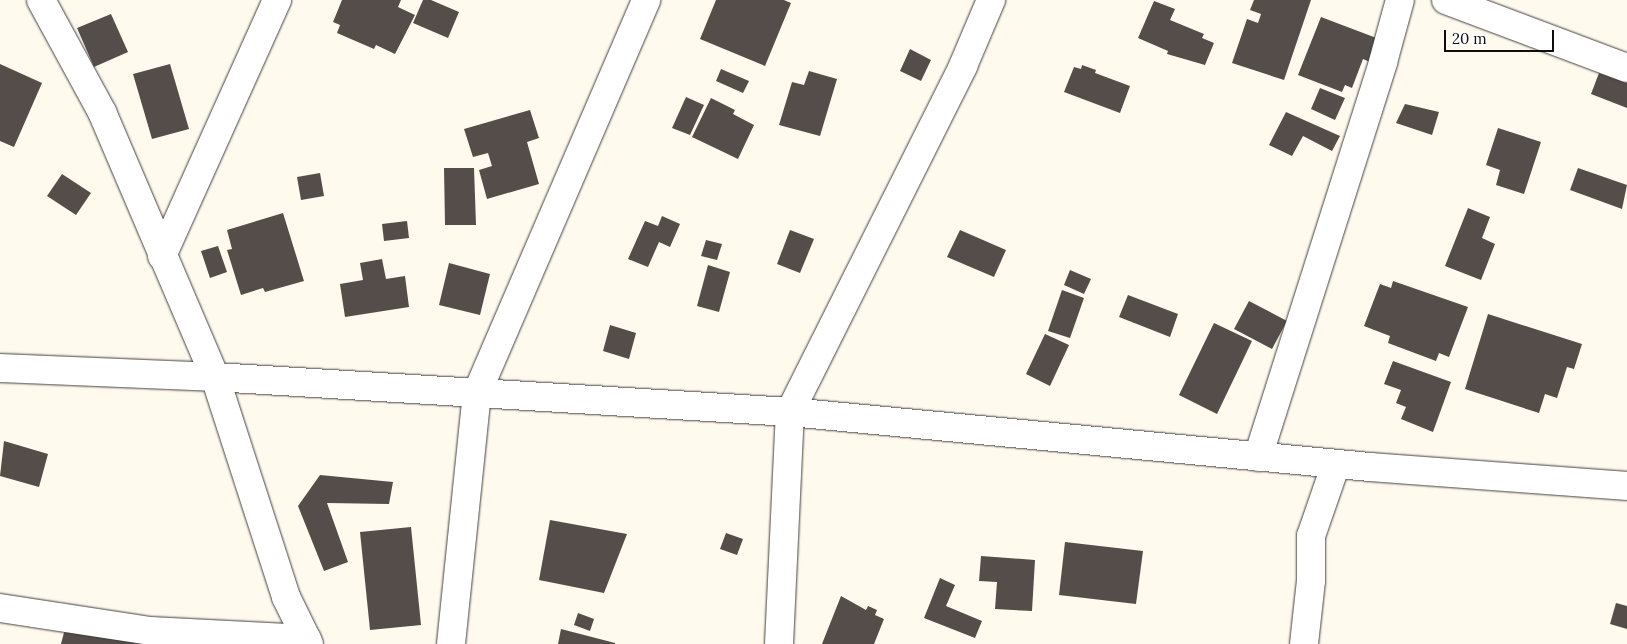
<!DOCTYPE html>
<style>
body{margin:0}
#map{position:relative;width:1627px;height:644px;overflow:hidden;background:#fffaed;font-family:Lora,serif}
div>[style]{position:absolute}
.building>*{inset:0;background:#554d49}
.roads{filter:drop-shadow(0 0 1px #404040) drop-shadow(0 0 1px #404040)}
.minor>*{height:28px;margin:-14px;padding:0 14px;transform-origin:14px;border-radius:14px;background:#fff}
span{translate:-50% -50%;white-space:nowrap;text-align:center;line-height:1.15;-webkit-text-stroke:5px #fff;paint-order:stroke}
.scale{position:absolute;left:1444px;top:30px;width:110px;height:22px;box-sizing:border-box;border:2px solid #0d0d0d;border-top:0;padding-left:6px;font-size:15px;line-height:18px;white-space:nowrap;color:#0d0d0d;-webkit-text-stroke:4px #fff;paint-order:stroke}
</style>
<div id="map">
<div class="building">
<div style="clip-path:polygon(342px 0,401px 0,398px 7px,415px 15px,395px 54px,376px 45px,374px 49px,337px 33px,340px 25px,333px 22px)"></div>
<div style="clip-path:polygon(423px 0,431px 0,459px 12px,448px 38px,413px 23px)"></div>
<div style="clip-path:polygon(716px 0,784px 0,791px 3px,765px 66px,700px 39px)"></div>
<div style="clip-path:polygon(1254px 0,1311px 0,1284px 80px,1232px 63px,1247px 19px,1258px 23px,1261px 14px,1250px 10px)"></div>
<div style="clip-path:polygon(1154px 1px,1175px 9px,1170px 20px,1204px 34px,1202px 38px,1214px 43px,1205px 65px,1167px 54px,1168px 51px,1138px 38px)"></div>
<div style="clip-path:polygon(111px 14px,128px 52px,94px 67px,77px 28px)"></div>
<div style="clip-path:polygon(1321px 17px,1379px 39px,1370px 62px,1363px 59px,1352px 88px,1345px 85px,1342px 92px,1298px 75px)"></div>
<div style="clip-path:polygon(910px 49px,931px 60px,921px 81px,900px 71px)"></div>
<div style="clip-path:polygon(0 64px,42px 83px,14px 147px,0 141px)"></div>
<div style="clip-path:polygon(170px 64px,189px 129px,152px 139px,133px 74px)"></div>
<div style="clip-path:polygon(1082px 65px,1096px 70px,1095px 73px,1130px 86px,1120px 113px,1064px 92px,1074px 67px,1081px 69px)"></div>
<div style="clip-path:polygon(721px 69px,749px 81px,743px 93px,716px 81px)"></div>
<div style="clip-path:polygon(809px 71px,837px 79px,820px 136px,779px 125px,792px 82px,804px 85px)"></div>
<div style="clip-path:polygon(1599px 73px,1627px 83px,1627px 108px,1591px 94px)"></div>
<div style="clip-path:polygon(1320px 88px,1345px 98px,1335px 120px,1311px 109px)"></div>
<div style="clip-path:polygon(686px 97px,704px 105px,690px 135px,672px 128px)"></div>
<div style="clip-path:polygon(711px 98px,735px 110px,733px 114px,754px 125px,738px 159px,692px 137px)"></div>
<div style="clip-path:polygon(1405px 104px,1439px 112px,1432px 135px,1396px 123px)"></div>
<div style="clip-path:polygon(530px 110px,539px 138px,527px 142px,539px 184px,487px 199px,479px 170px,492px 166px,488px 153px,473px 157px,464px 129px)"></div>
<div style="clip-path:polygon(1286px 112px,1340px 136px,1332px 151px,1303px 136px,1292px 156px,1269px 145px)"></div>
<div style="clip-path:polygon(1498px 128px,1541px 142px,1524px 194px,1496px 185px,1500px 170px,1486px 165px)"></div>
<div style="clip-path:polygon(444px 168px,474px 168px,476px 225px,445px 225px)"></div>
<div style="clip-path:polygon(1578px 168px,1627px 185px,1622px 209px,1570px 190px)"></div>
<div style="clip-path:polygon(320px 173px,324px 196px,301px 200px,297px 177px)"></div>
<div style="clip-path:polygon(62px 174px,91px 193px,76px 215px,47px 196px)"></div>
<div style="clip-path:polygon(1468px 208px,1490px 217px,1482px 238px,1495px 244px,1481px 280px,1445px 266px)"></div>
<div style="clip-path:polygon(283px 213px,304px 281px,265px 292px,263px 288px,241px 295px,227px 250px,232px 249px,227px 230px)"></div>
<div style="clip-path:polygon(662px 216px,680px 224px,670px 247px,659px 242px,648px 267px,628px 259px,645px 221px,658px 226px)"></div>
<div style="clip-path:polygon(407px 221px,409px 238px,384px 241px,382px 224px)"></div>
<div style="clip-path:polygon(790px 230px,814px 239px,800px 273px,777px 264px)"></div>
<div style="clip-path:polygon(960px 230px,1006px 250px,994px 277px,947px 257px)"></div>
<div style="clip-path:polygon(706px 240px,722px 244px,717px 260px,701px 256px)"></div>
<div style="clip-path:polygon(218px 246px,227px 272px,210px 278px,201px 251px)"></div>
<div style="clip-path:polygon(382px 259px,386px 279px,405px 276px,409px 307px,345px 317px,340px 284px,363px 280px,360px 263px)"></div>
<div style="clip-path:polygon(449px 263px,490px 274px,480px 315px,439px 305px)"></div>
<div style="clip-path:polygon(708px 265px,730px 272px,719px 312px,697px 306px)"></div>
<div style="clip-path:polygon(1070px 270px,1091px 279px,1084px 294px,1064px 285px)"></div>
<div style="clip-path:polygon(1393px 281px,1468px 307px,1449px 357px,1439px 353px,1436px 361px,1388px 343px,1390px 336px,1364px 326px,1380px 284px,1391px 288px)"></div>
<div style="clip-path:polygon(1062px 290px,1084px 298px,1070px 338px,1048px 331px)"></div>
<div style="clip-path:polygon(1128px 295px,1178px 314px,1170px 337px,1119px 317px)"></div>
<div style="clip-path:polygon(1249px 301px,1287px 321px,1272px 349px,1234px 329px)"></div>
<div style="clip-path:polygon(1488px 314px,1582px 344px,1574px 369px,1567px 367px,1557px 398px,1545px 394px,1539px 413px,1465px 389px)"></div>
<div style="clip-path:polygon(1214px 323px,1252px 341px,1217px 414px,1179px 395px)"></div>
<div style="clip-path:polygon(610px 325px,636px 333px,629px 359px,603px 351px)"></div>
<div style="clip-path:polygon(1045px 334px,1069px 345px,1050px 386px,1026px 374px)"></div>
<div style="clip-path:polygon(1393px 361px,1451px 382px,1433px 432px,1401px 419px,1406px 407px,1396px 403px,1401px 390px,1384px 384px)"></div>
<div style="clip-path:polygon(4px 441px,48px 454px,39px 487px,0 476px)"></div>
<div style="clip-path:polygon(320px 475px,393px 482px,389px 504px,327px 503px,348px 562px,324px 571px,298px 506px)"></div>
<div style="clip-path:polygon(550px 520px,627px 534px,604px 593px,539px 580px)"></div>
<div style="clip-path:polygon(411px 527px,421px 625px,370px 630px,360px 532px)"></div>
<div style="clip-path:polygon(726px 533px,743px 539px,737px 555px,720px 549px)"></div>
<div style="clip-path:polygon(1065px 542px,1143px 551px,1136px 604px,1059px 595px)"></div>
<div style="clip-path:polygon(981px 556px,1035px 560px,1032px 611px,995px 609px,997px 582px,979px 581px)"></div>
<div style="clip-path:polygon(940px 578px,955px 585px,946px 606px,982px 621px,975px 638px,924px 618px)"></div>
<div style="clip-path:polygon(841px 596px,866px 610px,868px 606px,877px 610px,875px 615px,884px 619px,874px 644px,822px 644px)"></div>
<div style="clip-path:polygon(1616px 603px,1627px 606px,1627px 629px,1610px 624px)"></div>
<div style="clip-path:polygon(578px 613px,594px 619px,590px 631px,574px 625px)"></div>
<div style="clip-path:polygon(66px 625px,142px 640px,141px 644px,61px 644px)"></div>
<div style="clip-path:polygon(561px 629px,615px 643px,615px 644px,558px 644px)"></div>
</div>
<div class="roads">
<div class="minor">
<div style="left:41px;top:0;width:128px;rotate:61.4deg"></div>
<div style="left:102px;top:112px;width:288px;rotate:66.9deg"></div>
<div style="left:215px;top:377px;width:231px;rotate:72.1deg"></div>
<div style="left:286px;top:597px;width:52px;rotate:63.9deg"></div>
<div style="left:1446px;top:0;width:193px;rotate:20.6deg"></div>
<div style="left:162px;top:256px;width:281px;rotate:-65.8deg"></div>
<div style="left:0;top:368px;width:215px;rotate:2.4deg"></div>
<div style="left:215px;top:377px;width:576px;rotate:3.48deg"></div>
<div style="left:790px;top:412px;width:583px;rotate:5.42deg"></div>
<div style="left:1370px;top:467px;width:258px;rotate:4.2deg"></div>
<div style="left:1258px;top:457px;width:414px;rotate:-72.4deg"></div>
<div style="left:1383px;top:62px;width:64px;rotate:-74.7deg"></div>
<div style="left:0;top:608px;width:152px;rotate:8.7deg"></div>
<div style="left:150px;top:631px;width:157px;rotate:2.9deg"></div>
<div style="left:451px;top:644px;width:252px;rotate:-84.1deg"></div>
<div style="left:477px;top:393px;width:428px;rotate:-66.7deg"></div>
<div style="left:779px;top:644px;width:232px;rotate:-87.3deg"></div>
<div style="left:790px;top:412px;width:387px;rotate:-63.4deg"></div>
<div style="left:963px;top:66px;width:72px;rotate:-67deg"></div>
<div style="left:1304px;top:644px;width:63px;rotate:-83.7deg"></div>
<div style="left:1311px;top:581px;width:45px;rotate:-90deg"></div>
<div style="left:1311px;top:536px;width:76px;rotate:-70.9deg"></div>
</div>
</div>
<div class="scale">20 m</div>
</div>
